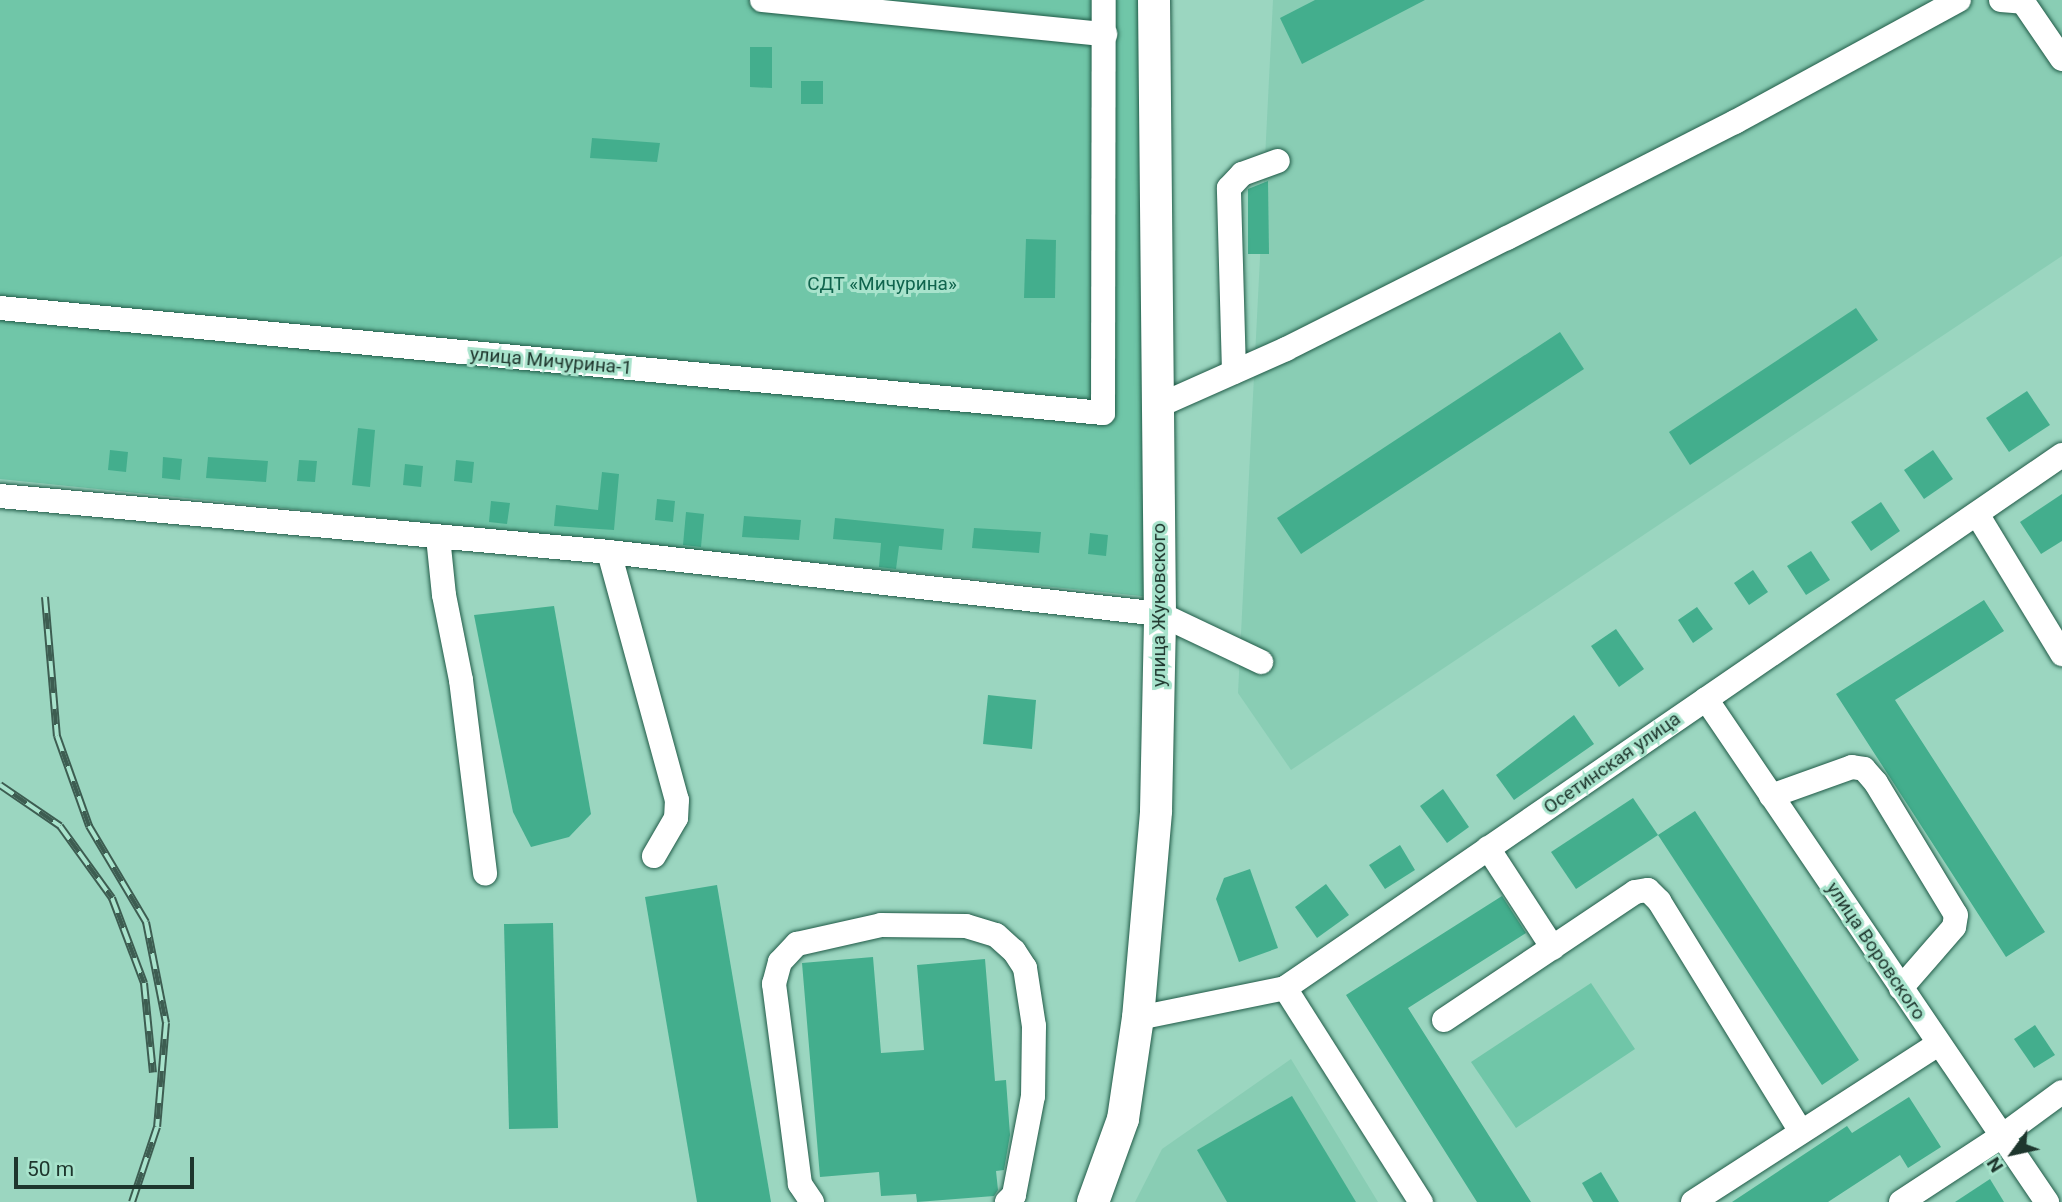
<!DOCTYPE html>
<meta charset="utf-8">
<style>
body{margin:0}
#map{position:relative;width:2062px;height:1202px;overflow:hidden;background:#9bd6c0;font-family:Roboto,sans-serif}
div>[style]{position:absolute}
.built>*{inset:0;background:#89cdb4}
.green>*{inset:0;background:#70c6a8}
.building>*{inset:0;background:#43ae8d}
.roads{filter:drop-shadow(0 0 2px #215b48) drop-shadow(0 0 2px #215b48)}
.minor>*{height:24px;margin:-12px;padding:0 12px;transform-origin:12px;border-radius:12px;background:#fff}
.major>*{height:32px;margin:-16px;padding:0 16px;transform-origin:16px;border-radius:16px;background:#fff}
.rail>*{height:8px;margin-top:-4px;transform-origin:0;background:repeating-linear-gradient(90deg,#a8e3cc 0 16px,#3d5d51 0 32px);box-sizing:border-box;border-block:2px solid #3d5d51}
span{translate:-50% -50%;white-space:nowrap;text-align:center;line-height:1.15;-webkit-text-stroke:6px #a8e3cc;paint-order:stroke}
.park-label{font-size:19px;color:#10644d}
.street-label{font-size:19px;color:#1e362d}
.north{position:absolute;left:1978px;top:1118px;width:70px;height:70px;-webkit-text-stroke:5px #a8e3cc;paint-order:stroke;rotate:237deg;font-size:19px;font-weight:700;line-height:28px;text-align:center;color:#1e362d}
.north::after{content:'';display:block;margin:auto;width:24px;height:32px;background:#1e362d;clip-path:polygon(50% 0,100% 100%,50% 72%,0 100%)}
.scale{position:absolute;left:14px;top:1157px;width:180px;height:32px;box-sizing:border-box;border:4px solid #1e362d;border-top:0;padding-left:9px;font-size:21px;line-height:24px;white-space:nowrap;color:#1e362d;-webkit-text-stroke:5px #a8e3cc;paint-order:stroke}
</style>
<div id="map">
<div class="built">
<div style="clip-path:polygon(1273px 0,2062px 0,2062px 256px,1291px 770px,1238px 693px)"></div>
<div style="clip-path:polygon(1291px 1059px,1378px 1202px,1135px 1202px,1162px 1149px)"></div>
</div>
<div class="green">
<div style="clip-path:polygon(0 0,1159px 0,1151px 597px,0 479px)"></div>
<div style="clip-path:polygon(1591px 983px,1635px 1049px,1516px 1128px,1471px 1062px)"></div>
</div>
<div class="building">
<div style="clip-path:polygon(1315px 0,1425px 0,1302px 64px,1280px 18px)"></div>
<div style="clip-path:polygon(750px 47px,772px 47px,772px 88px,750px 87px)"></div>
<div style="clip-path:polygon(801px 81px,823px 81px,823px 104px,801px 104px)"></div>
<div style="clip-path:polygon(592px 138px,660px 143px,657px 162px,590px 158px)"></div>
<div style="clip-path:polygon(1268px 181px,1269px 254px,1248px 254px,1248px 189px)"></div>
<div style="clip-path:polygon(1026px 239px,1056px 240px,1055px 298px,1024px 298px)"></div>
<div style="clip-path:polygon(1856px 308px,1878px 340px,1690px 465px,1669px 432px)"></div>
<div style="clip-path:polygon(1560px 332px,1584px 369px,1301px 554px,1277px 518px)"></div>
<div style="clip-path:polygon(2027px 391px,2050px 425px,2009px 452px,1986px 418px)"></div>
<div style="clip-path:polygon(358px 428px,375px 430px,370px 487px,352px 485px)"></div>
<div style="clip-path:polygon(110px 450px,128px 452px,126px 472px,108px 470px)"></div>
<div style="clip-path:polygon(1933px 450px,1953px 479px,1924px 499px,1904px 470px)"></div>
<div style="clip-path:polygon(163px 457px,182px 459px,180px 480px,162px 478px)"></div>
<div style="clip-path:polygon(208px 457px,268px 461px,266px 482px,206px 478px)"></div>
<div style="clip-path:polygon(299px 460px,317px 461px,315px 482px,297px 481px)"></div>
<div style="clip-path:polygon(456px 460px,474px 462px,472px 483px,454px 481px)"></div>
<div style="clip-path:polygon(405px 464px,423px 466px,421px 487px,403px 485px)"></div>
<div style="clip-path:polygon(602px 472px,619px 474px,614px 530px,554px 526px,556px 505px,598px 510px)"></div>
<div style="clip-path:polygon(2062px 494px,2062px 541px,2041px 554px,2020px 522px)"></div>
<div style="clip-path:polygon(657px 499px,675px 501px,673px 522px,655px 520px)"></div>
<div style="clip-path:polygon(491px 501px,510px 503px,507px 524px,489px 522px)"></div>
<div style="clip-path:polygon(1881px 502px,1900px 531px,1871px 551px,1851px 522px)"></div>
<div style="clip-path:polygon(686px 512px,704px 514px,701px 547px,683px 545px)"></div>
<div style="clip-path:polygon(744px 516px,801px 520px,799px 540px,742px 537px)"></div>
<div style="clip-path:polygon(835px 518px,944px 529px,942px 550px,899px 546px,896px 569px,879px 567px,881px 543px,833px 539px)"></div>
<div style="clip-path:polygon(974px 528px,1041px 532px,1039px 553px,972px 548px)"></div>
<div style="clip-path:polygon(1090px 533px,1108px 535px,1106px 556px,1088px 554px)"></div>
<div style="clip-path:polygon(1811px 551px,1830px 580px,1806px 595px,1787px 566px)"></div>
<div style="clip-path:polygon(1753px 570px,1768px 592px,1749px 605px,1734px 583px)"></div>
<div style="clip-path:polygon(1984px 600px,2004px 631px,1895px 700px,2045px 932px,2006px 957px,1836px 694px)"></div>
<div style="clip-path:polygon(554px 606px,591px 814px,569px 837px,531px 847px,513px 812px,474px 615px)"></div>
<div style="clip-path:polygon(1697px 607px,1713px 629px,1693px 643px,1678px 620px)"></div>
<div style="clip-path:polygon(1616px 629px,1644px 669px,1619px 687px,1591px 646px)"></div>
<div style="clip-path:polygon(988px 695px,1036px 700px,1032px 749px,983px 744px)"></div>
<div style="clip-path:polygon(1574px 715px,1594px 744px,1514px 800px,1496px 775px)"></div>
<div style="clip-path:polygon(1443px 789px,1469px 827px,1447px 843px,1420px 806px)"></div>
<div style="clip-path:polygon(1633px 798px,1658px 835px,1576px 889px,1551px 852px)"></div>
<div style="clip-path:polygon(1695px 811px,1859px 1060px,1822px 1085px,1658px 835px)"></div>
<div style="clip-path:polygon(1400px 845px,1415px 870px,1385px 889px,1369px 865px)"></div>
<div style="clip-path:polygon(1250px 869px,1278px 948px,1239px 962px,1216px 899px,1224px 878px)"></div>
<div style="clip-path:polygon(1326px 884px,1349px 915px,1317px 938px,1295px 907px)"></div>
<div style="clip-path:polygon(717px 885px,771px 1202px,697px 1202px,645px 897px)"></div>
<div style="clip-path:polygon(1502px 896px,1526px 933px,1408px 1008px,1531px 1202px,1477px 1202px,1346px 995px)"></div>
<div style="clip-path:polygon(553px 923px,558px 1128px,509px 1129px,504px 924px)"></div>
<div style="clip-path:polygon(873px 957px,881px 1053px,924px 1050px,917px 965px,985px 959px,995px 1081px,1006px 1080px,1010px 1135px,1004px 1170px,996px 1171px,998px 1190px,994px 1196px,917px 1202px,916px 1194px,881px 1196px,879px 1172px,820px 1177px,802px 963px)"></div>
<div style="clip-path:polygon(2035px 1025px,2055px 1055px,2034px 1068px,2014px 1039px)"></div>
<div style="clip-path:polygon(1292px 1096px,1356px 1202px,1227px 1202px,1197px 1150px)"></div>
<div style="clip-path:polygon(1909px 1097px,1941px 1147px,1908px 1168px,1900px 1155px,1828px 1202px,1732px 1202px,1847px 1126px,1852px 1133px)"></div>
<div style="clip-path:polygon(1601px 1172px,1619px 1202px,1593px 1202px,1582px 1183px)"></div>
<div style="clip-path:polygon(1990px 1179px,2004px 1202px,1955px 1202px)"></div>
</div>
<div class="roads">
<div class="minor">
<div style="left:762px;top:0;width:345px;rotate:5.7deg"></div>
<div style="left:2001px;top:0;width:22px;rotate:5deg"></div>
<div style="left:2023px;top:2px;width:69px;rotate:55.6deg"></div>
<div style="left:0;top:308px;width:1108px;rotate:5.44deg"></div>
<div style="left:1103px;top:413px;width:413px;rotate:-89.9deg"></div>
<div style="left:1234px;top:372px;width:184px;rotate:-91.6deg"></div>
<div style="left:1229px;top:188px;width:19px;rotate:-47deg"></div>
<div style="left:1242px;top:174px;width:38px;rotate:-20deg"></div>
<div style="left:1158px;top:406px;width:140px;rotate:-24deg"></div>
<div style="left:1286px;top:349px;width:247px;rotate:-26.7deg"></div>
<div style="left:1507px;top:238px;width:256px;rotate:-27deg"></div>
<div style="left:1735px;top:122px;width:255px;rotate:-28.6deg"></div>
<div style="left:0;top:496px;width:612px;rotate:5.25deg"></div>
<div style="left:609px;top:552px;width:554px;rotate:6.42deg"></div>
<div style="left:1160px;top:614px;width:112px;rotate:25.4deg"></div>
<div style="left:1977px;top:514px;width:164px;rotate:58.7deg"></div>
<div style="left:438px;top:537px;width:58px;rotate:84.1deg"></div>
<div style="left:444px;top:595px;width:87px;rotate:78.7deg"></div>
<div style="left:461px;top:680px;width:195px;rotate:82.9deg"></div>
<div style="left:609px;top:552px;width:257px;rotate:74.7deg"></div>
<div style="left:677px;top:800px;width:18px;rotate:93deg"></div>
<div style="left:676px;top:818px;width:44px;rotate:120.1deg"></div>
<div style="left:1706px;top:699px;width:608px;rotate:55.87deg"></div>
<div style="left:1771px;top:796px;width:86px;rotate:-19.7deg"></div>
<div style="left:1852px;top:767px;width:12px;rotate:9deg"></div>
<div style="left:1864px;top:769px;width:18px;rotate:49deg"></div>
<div style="left:1876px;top:783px;width:154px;rotate:58.8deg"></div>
<div style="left:1956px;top:915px;width:12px;rotate:99deg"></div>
<div style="left:1954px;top:927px;width:81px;rotate:131deg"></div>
<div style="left:1488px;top:848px;width:119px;rotate:57deg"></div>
<div style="left:1285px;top:988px;width:254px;rotate:57.6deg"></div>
<div style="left:1138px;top:1018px;width:150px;rotate:-11.5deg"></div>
<div style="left:1285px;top:988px;width:942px;rotate:-34.45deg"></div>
<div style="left:1444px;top:1020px;width:230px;rotate:-33.8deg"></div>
<div style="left:1635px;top:892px;width:13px;rotate:-9deg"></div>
<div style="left:1648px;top:890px;width:16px;rotate:45deg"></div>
<div style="left:1659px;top:901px;width:271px;rotate:58.4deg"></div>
<div style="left:812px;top:1202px;width:22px;rotate:-124deg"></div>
<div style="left:800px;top:1184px;width:202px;rotate:-97.4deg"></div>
<div style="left:774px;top:984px;width:23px;rotate:-75deg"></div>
<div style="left:780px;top:962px;width:25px;rotate:-47deg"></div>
<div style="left:797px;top:944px;width:86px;rotate:-12.7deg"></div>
<div style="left:881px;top:925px;width:85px;rotate:0.7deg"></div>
<div style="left:966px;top:926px;width:31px;rotate:17deg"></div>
<div style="left:996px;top:935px;width:24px;rotate:42deg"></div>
<div style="left:1014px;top:951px;width:20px;rotate:57deg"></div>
<div style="left:1025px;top:968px;width:59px;rotate:81.2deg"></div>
<div style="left:1034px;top:1026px;width:70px;rotate:90.8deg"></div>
<div style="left:1033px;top:1096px;width:101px;rotate:100.9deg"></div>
<div style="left:1014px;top:1195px;width:10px;rotate:135deg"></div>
<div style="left:1693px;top:1202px;width:292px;rotate:-32.8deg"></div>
<div style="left:1901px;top:1202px;width:121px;rotate:-33.2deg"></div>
<div style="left:2002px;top:1136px;width:74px;rotate:-36.3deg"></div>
</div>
<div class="major">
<div style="left:1093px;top:1202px;width:88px;rotate:-70.1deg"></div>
<div style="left:1123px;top:1119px;width:102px;rotate:-81.6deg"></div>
<div style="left:1138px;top:1018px;width:208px;rotate:-85deg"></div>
<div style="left:1156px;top:811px;width:197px;rotate:-88.8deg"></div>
<div style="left:1160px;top:614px;width:614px;rotate:-90.56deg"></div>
</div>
</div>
<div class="rail">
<div style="left:45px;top:597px;width:140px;rotate:85.1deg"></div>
<div style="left:57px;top:736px;width:96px;rotate:70.4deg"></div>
<div style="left:89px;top:826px;width:112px;rotate:59.3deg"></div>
<div style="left:146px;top:922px;width:103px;rotate:78.8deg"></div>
<div style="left:166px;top:1023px;width:104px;rotate:94.9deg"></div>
<div style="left:157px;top:1127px;width:79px;rotate:108.4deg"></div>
<div style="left:0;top:785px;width:73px;rotate:34.3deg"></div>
<div style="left:60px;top:826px;width:89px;rotate:54.2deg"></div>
<div style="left:112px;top:898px;width:91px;rotate:69.4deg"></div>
<div style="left:144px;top:983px;width:90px;rotate:84.3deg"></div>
</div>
<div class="park-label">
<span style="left:882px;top:284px">СДТ «Мичурина»</span>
</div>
<div class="street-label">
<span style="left:551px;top:361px;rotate:5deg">улица Мичурина-1</span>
<span style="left:1159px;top:605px;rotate:-90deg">улица Жуковского</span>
<span style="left:1612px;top:763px;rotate:-35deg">Осетинская улица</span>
<span style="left:1876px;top:951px;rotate:56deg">улица Воровского</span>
</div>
<div class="north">N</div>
<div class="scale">50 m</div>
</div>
